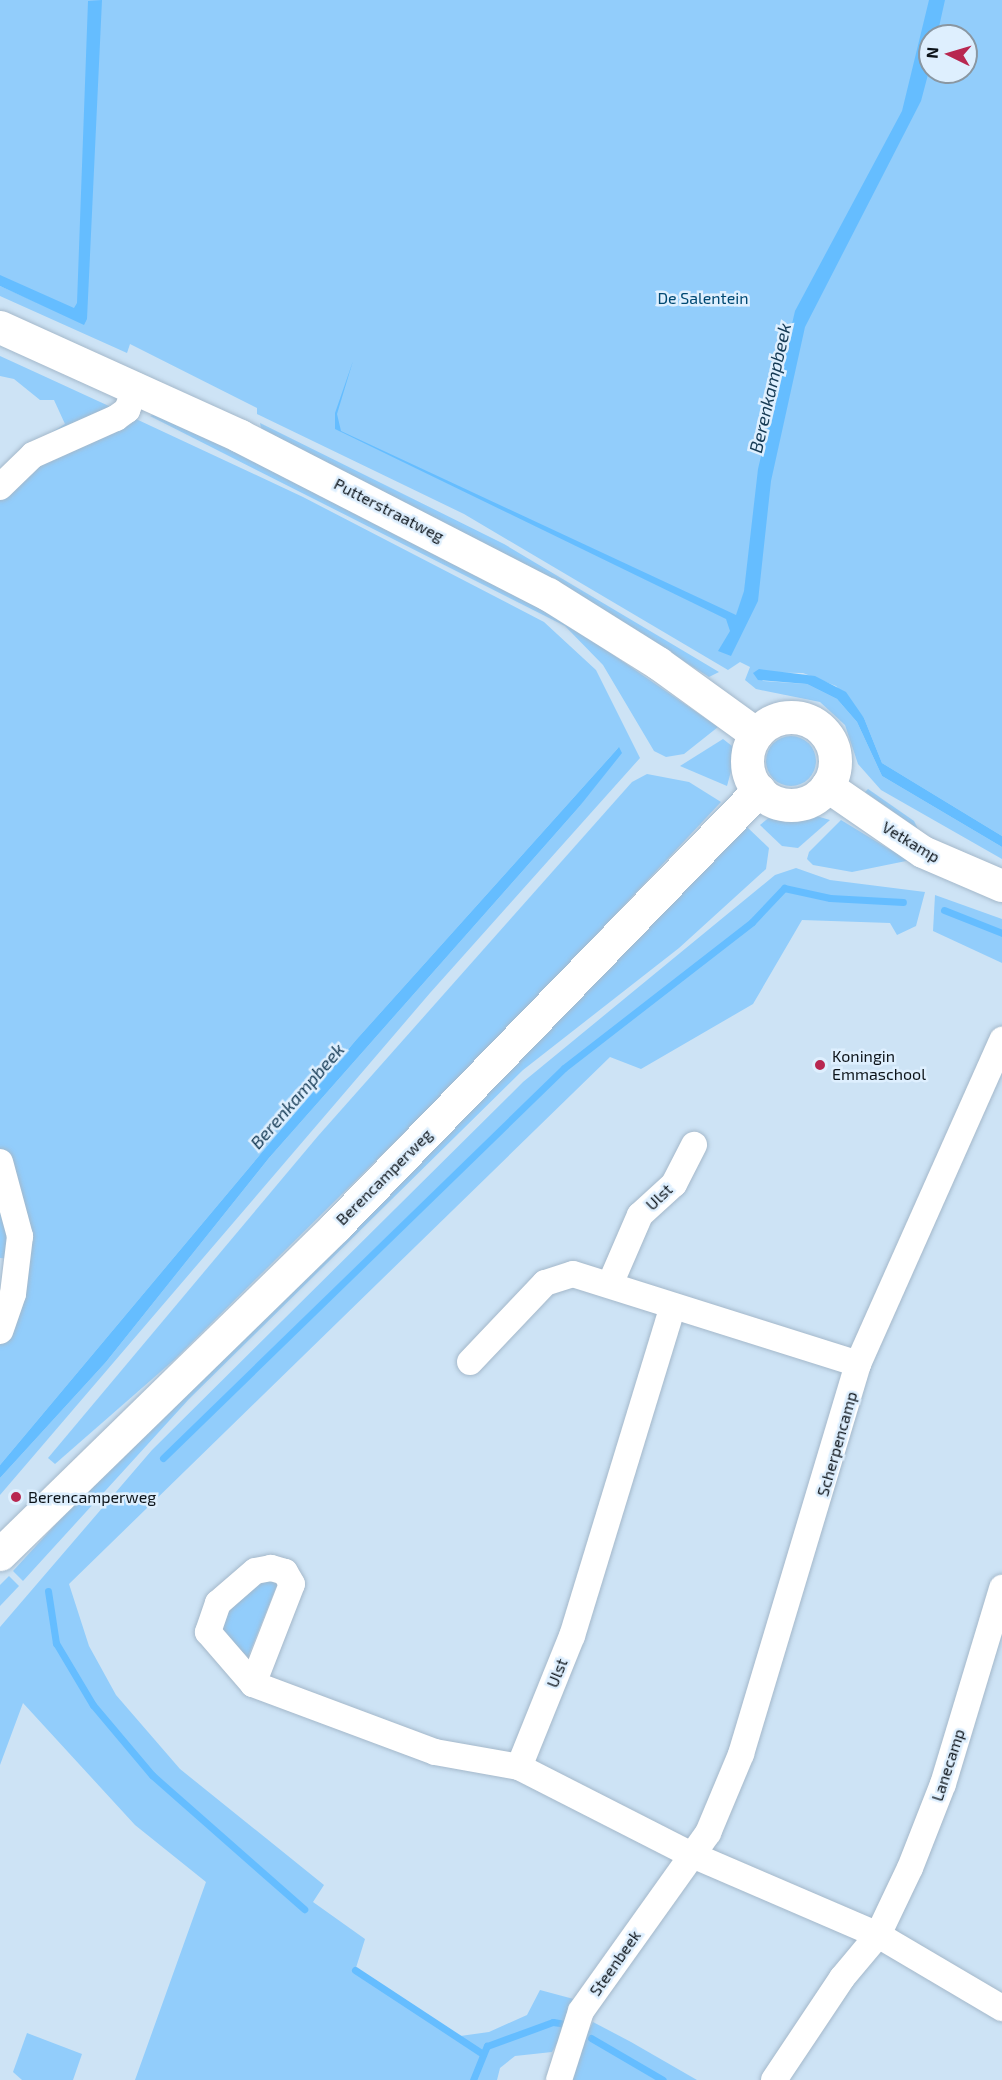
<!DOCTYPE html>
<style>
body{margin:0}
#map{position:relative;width:1002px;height:2080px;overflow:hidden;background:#cde3f5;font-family:"Exo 2",sans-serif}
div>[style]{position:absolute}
.green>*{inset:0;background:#92cdfb}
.round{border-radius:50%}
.water>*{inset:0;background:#65bdff}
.stream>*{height:7px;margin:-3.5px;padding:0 3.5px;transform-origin:3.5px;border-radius:3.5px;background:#65bdff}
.roads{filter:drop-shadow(0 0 2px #a4b8ca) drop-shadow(0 0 2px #a4b8ca)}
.minor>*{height:26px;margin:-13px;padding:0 13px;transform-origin:13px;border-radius:13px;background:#fff}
.tertiary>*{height:32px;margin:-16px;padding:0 16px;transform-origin:16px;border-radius:16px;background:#fff}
.primary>*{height:33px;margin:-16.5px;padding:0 16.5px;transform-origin:16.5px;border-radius:16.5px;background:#fff}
.primary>.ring{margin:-16.5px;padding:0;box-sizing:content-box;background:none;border:33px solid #fff;border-radius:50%}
.dots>*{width:16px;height:16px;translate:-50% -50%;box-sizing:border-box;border:3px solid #deeffe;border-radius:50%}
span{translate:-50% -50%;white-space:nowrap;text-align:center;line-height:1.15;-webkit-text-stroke:5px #deeffe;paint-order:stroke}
.park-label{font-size:16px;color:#004973}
.street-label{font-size:16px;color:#0c1319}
.poi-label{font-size:16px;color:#0c1319}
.left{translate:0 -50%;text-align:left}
.water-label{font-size:18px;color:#153a54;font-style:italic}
.north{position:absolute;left:918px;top:24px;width:60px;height:60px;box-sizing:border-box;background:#deeffe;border:2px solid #8a97a2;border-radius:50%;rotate:275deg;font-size:16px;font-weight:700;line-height:24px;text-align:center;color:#0c1319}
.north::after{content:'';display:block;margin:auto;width:21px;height:27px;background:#b82750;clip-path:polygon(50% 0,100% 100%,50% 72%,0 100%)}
</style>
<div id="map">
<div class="green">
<div style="clip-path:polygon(evenodd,0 0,1002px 0,1002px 836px,882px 763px,864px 718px,836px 686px,803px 673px,754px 672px,763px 681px,807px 684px,837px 699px,857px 722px,882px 776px,1002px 847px,1002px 859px,881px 790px,858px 764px,845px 725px,820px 702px,756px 689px,745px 680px,750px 667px,740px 662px,728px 670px,464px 514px,257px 414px,257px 408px,130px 344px,127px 353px,0 296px,0 286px,85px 324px,0 281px,0 0,930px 36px,966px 36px,966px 72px,930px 72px,930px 36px)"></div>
<div style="clip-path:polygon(0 356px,48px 378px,111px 407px,15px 455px,65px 424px,54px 400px,40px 400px,14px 379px,0 376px)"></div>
<div style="clip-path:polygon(158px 413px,526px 595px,718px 727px,684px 754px,666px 757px,654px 751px,603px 665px,565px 626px,150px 416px)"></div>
<div style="clip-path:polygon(136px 419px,303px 497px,544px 622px,596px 670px,640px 758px,430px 993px,0 1495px,0 1478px,106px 1362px,269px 1158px,579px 807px,619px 747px,356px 1040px,0 1465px,0 1345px,18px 1297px,0 1149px,0 496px,25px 468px)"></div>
<div style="clip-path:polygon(260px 423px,504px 544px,719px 672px,709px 677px,627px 625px,262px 433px)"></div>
<div class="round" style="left:766px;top:736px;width:50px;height:50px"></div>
<div style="clip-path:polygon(723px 739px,732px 746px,734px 760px,727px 786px,680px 766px)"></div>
<div style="clip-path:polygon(647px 774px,689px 782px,721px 802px,491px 1047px,174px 1360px,55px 1464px,48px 1458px,318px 1136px,632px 782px)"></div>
<div style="clip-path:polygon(868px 789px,914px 821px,918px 829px,865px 792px)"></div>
<div style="clip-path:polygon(813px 815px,830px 820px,798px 848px,782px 846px,760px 825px,771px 816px)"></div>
<div style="clip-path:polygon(841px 820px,887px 848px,911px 860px,852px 872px,813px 865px,807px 859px,809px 852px)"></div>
<div style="clip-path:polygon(747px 827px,769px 848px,766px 869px,679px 948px,523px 1070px,189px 1399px,23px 1581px,13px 1571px,92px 1485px)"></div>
<div style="clip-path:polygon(796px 868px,830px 880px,925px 892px,916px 926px,897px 935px,890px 923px,802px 920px,753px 1004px,641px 1069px,610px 1057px,69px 1584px,89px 1646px,116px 1695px,180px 1769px,324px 1885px,313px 1902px,365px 1939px,355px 1971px,453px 2037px,489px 2032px,527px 2015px,540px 1990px,581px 2001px,571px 2019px,552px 2052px,515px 2056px,500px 2068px,497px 2080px,135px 2080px,206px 1882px,135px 1825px,23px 1703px,0 1765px,0 1627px,152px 1450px,523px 1082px,775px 875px)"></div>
<div style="clip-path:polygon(935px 895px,1002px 919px,1002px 963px,933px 931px)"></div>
<div style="clip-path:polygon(0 1173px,14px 1259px,0 1258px)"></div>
<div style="clip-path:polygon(268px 1574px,279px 1580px,248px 1657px,220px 1631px,222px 1618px)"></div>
<div style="clip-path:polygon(9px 1576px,19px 1586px,0 1606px,0 1585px)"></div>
<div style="clip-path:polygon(593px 2022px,631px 2042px,697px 2080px,564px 2080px)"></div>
<div style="clip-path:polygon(27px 2033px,82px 2054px,73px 2080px,22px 2080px,13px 2072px)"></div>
</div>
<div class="water">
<div style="clip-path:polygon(102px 0,87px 319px,84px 325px,0 286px,0 275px,74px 308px,77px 303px,88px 1px)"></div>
<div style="clip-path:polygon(929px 0,945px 0,937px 36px,930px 36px,930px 67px,921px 101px,805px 327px,771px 481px,758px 601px,731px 656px,718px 651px,730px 631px,726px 619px,335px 429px,335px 413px,353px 361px,337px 414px,341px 431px,736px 615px,744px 591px,758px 469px,795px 311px,902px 111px)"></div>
<div style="clip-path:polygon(759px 669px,815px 676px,846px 692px,864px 718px,882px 763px,1002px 836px,1002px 847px,882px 776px,857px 722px,837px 699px,807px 684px,758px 680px,753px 673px)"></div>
<div style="clip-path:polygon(619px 747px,622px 753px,579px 807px,269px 1158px,106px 1362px,0 1478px,0 1465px,356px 1040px)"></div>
</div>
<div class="stream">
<div style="left:944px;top:910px;width:62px;rotate:21.6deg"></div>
<div style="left:163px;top:1458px;width:559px;rotate:-44.2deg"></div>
<div style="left:564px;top:1068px;width:238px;rotate:-37.8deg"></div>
<div style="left:752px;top:922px;width:47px;rotate:-46.7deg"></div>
<div style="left:784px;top:888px;width:47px;rotate:12.3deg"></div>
<div style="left:830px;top:898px;width:73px;rotate:3.1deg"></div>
<div style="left:48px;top:1591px;width:53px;rotate:81.3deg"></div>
<div style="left:56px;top:1643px;width:72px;rotate:59.2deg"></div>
<div style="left:93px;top:1705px;width:92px;rotate:49.9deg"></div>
<div style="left:152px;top:1775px;width:203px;rotate:41.4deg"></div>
<div style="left:355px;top:1970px;width:153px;rotate:33.3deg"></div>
<div style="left:591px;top:2038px;width:83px;rotate:30.3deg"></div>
<div style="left:473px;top:2080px;width:37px;rotate:-68deg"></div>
<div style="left:487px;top:2046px;width:70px;rotate:-20deg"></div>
<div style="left:553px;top:2022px;width:12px;rotate:9deg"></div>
</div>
<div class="roads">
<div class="minor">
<div style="left:0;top:487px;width:46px;rotate:-44.1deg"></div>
<div style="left:33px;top:455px;width:91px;rotate:-24deg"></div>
<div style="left:116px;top:418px;width:14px;rotate:-36deg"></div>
<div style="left:127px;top:410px;width:26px;rotate:-69deg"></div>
<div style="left:0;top:1162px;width:77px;rotate:74.9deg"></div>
<div style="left:20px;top:1236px;width:58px;rotate:96.9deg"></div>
<div style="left:13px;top:1294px;width:39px;rotate:109deg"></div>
<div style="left:611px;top:1282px;width:73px;rotate:-66.6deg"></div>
<div style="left:640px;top:1215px;width:46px;rotate:-42.4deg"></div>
<div style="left:674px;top:1184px;width:44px;rotate:-62.9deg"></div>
<div style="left:470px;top:1362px;width:109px;rotate:-46.5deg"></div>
<div style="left:545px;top:1283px;width:29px;rotate:-18deg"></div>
<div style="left:573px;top:1274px;width:299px;rotate:17.5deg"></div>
<div style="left:253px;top:1684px;width:107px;rotate:-68.7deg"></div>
<div style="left:292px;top:1584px;width:14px;rotate:-120deg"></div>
<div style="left:285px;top:1572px;width:15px;rotate:-164deg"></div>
<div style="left:271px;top:1568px;width:16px;rotate:169deg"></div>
<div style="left:255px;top:1571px;width:49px;rotate:139.1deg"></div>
<div style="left:218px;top:1603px;width:31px;rotate:109deg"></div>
<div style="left:208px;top:1632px;width:69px;rotate:49.1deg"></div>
<div style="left:253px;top:1684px;width:194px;rotate:20.5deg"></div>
<div style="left:435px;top:1752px;width:85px;rotate:10.1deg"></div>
<div style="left:519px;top:1767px;width:192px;rotate:27deg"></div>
<div style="left:690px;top:1854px;width:205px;rotate:23.3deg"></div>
<div style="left:878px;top:1935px;width:144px;rotate:30.5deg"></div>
<div style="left:519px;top:1767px;width:141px;rotate:-68deg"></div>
<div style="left:572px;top:1636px;width:342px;rotate:-73deg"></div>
<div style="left:559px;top:2080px;width:72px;rotate:-72.3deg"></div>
<div style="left:581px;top:2011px;width:219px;rotate:-54.5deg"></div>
<div style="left:708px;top:1833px;width:86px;rotate:-67.3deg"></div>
<div style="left:741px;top:1754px;width:407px;rotate:-73.3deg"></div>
<div style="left:858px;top:1364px;width:355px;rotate:-66deg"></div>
<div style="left:774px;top:2080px;width:123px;rotate:-56.3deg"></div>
<div style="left:842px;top:1978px;width:56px;rotate:-50.1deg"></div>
<div style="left:878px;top:1935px;width:74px;rotate:-64.5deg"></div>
<div style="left:910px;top:1868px;width:90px;rotate:-68.6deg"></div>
<div style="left:943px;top:1784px;width:205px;rotate:-73.2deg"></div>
</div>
<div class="tertiary">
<div style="left:827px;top:786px;width:116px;rotate:34.5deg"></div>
<div style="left:923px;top:852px;width:86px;rotate:23.3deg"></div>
</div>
<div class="primary">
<div style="left:0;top:327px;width:264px;rotate:24.4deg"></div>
<div style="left:240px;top:436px;width:346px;rotate:27.2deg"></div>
<div style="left:548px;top:594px;width:130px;rotate:32.1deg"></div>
<div style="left:658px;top:663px;width:121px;rotate:35.9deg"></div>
<div class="ring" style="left:747px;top:717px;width:55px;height:55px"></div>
<div style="left:0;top:1554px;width:468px;rotate:-44.3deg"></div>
<div style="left:335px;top:1227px;width:609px;rotate:-45.87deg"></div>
</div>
</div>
<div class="dots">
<div style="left:820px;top:1065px;background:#b82750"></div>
<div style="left:16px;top:1497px;background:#b82750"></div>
</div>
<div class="park-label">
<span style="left:703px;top:298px">De Salentein</span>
</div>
<div class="street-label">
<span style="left:389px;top:510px;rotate:27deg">Putterstraatweg</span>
<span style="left:911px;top:842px;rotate:31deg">Vetkamp</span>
<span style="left:384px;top:1177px;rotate:-45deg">Berencamperweg</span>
<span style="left:659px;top:1197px;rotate:-44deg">Ulst</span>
<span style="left:837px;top:1444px;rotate:-74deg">Scherpencamp</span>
<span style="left:557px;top:1673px;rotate:-68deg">Ulst</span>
<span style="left:948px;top:1765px;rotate:-72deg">Lanecamp</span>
<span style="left:615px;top:1963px;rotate:-55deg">Steenbeek</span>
</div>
<div class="poi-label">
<span class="left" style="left:832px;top:1065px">Koningin<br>Emmaschool</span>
<span class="left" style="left:28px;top:1497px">Berencamperweg</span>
</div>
<div class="water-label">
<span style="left:770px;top:388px;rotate:-77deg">Berenkampbeek</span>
<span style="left:297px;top:1096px;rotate:-49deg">Berenkampbeek</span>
</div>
<div class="north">N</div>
</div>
